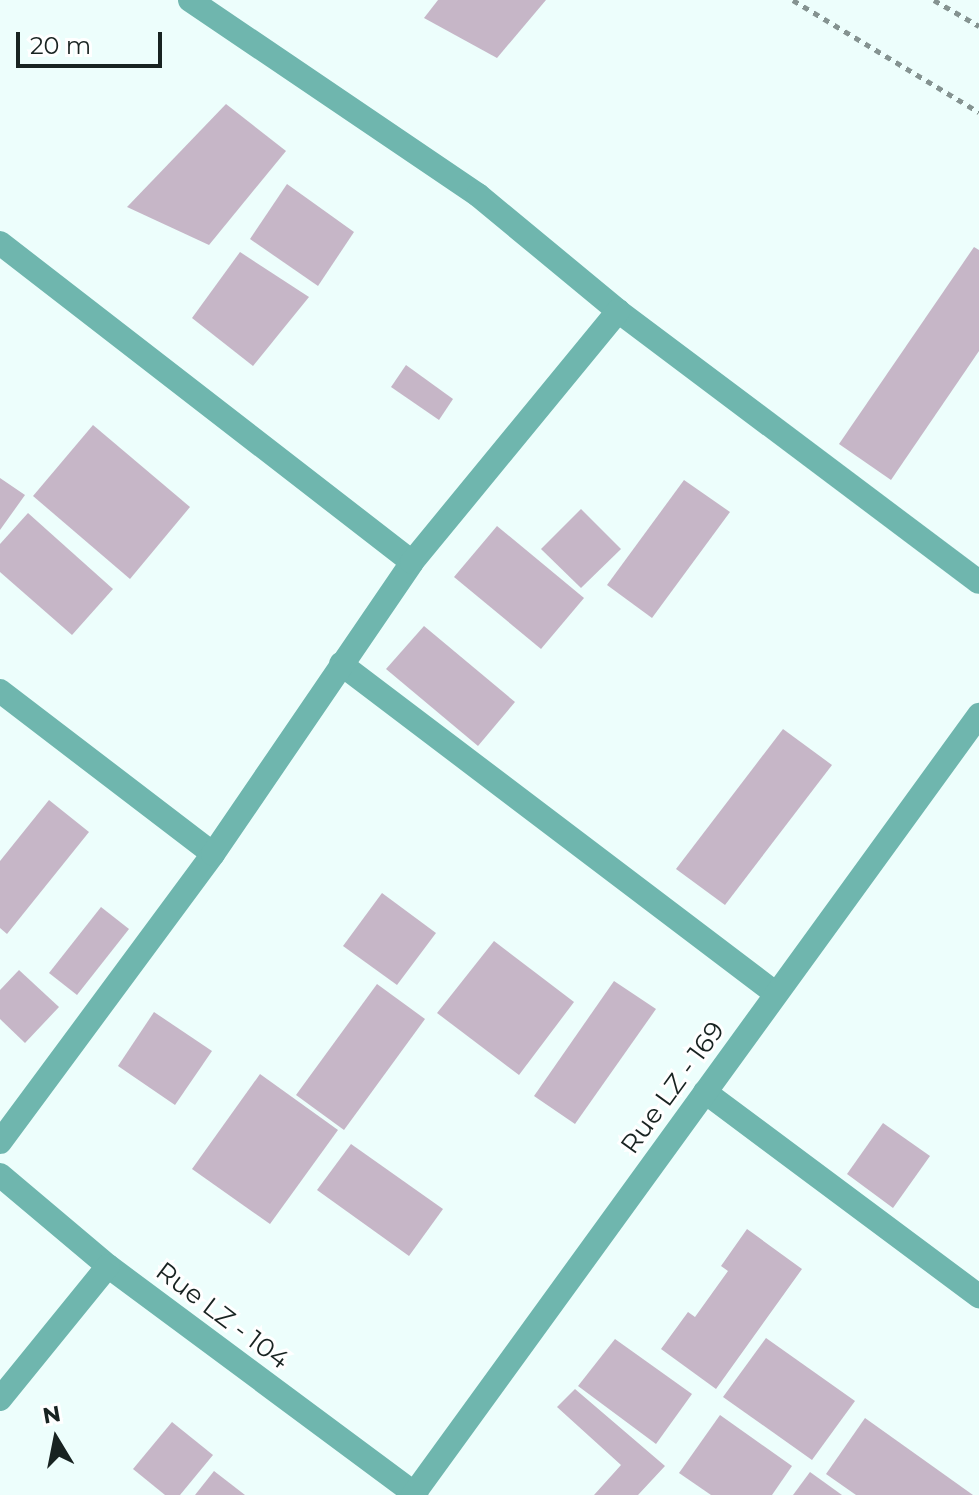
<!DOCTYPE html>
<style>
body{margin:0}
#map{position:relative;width:979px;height:1495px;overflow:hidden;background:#edfefc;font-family:Montserrat,sans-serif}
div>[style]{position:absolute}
.building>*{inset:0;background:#c6b6c7}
.path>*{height:5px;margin-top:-2.5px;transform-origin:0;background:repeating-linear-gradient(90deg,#859391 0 6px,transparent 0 12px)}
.street>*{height:24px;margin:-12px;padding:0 12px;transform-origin:12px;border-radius:12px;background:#6fb6ae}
span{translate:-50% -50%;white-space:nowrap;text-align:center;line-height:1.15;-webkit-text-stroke:6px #fff;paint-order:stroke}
.street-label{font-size:26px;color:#182321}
.north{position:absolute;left:16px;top:1399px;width:80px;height:80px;-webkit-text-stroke:6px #fff;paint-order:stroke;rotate:350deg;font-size:22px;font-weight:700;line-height:32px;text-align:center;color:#182321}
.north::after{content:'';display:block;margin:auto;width:28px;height:36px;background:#182321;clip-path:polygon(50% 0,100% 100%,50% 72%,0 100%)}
.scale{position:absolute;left:16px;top:32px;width:146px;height:36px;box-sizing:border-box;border:4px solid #182321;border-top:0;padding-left:10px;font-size:24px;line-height:28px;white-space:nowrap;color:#182321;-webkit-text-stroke:6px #fff;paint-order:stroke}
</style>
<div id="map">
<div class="building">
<div style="clip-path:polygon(438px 0,546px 0,497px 58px,424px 18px)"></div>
<div style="clip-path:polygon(226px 104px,286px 151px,209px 245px,127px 207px)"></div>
<div style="clip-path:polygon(287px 184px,354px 232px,318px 286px,250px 239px)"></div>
<div style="clip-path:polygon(974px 247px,979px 250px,979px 351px,891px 480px,839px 444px)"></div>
<div style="clip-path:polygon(240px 252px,309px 297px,253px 366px,192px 318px)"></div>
<div style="clip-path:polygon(406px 365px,453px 399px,439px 420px,391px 387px)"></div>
<div style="clip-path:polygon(93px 425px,190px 507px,130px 579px,33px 496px)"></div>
<div style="clip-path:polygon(0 478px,25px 495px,0 530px)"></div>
<div style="clip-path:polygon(684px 480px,730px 512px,652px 618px,607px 585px)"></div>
<div style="clip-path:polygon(581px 509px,621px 549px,581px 588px,541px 549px)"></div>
<div style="clip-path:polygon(28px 513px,113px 589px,72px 635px,0 572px,0 544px)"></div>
<div style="clip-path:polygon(497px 526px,584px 598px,541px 649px,454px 577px)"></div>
<div style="clip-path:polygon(424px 626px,515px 702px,478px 746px,386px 669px)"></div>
<div style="clip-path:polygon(783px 729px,832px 765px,725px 905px,676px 869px)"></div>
<div style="clip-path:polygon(49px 800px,89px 832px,7px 934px,0 928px,0 861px)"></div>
<div style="clip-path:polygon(382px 893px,436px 933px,397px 985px,343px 946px)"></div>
<div style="clip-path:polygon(101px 907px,129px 929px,77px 995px,49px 973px)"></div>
<div style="clip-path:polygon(494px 941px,574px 1002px,519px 1075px,437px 1013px)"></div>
<div style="clip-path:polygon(19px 970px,59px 1007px,25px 1043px,0 1019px,0 990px)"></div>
<div style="clip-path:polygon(614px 981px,656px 1009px,575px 1124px,534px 1096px)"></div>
<div style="clip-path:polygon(377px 984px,425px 1019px,344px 1130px,296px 1095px)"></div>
<div style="clip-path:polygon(154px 1012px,212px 1051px,175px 1105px,118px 1066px)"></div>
<div style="clip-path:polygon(260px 1074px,338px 1130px,270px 1224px,192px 1169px)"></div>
<div style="clip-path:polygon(883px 1123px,930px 1156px,893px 1208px,847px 1174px)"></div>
<div style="clip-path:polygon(351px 1144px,443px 1209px,409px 1256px,317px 1190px)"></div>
<div style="clip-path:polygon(747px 1229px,802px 1269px,716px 1389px,661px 1349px,688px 1312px,695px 1317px,728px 1271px,721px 1266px)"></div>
<div style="clip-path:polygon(766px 1338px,855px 1401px,812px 1460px,723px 1397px)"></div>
<div style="clip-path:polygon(615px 1339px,692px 1394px,656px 1444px,578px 1386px)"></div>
<div style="clip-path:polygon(575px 1389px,665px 1466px,638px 1495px,594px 1495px,621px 1465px,557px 1407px)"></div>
<div style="clip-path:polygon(720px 1415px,792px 1466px,772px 1495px,711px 1495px,679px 1473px)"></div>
<div style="clip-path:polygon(865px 1418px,973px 1495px,856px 1495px,826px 1474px)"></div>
<div style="clip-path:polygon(172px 1422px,213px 1455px,180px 1495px,165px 1495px,133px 1469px)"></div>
<div style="clip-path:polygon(214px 1471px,245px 1495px,195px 1495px)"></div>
<div style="clip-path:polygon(810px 1472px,842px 1495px,793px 1495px)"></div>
</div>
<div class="path">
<div style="left:793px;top:0;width:217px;rotate:31.1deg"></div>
<div style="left:934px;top:0;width:52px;rotate:30deg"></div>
</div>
<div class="street">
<div style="left:190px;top:0;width:348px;rotate:34.1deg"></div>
<div style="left:478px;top:195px;width:182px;rotate:39.6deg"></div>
<div style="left:618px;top:311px;width:451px;rotate:36.9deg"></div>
<div style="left:0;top:243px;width:521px;rotate:37.75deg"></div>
<div style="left:341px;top:664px;width:545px;rotate:37.16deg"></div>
<div style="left:0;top:691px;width:268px;rotate:37.4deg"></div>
<div style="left:705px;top:1092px;width:342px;rotate:36.7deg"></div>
<div style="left:0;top:1142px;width:358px;rotate:-53.5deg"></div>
<div style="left:213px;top:854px;width:353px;rotate:-55.7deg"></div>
<div style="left:412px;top:562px;width:325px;rotate:-50.6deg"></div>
<div style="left:0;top:1175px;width:141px;rotate:40.1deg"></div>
<div style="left:108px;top:1266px;width:384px;rotate:36.6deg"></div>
<div style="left:0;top:1399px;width:171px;rotate:-50.9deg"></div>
<div style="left:413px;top:1495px;width:964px;rotate:-54.03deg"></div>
</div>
<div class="street-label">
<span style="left:673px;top:1088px;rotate:-54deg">Rue LZ - 169</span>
<span style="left:222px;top:1316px;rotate:37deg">Rue LZ - 104</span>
</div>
<div class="north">N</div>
<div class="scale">20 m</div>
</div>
